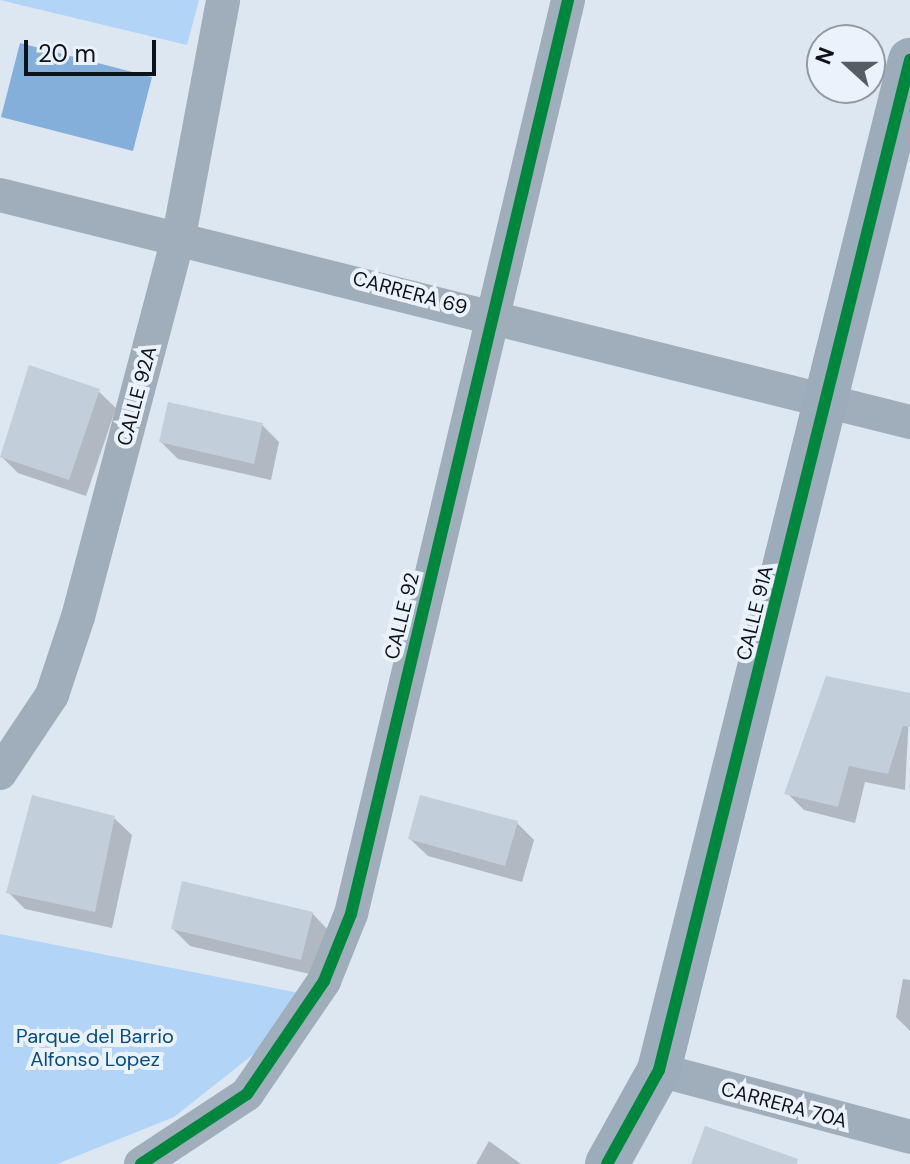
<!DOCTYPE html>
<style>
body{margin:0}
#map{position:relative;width:910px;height:1164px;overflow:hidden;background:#dce7f2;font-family:"DM Sans",sans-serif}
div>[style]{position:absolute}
.green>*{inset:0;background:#b2d4f6}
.water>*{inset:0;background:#83afda}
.shadow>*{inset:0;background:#0003}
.building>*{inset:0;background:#c2ceda}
.street>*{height:34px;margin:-17px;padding:0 17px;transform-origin:17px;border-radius:17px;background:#a0adbb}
.secondary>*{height:44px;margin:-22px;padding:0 22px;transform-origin:22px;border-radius:22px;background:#9cacbb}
.cycleway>*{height:12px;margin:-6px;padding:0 6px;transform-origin:6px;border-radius:6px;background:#00873e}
span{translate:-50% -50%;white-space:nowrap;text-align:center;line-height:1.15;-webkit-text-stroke:8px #eaf2fb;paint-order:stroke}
.street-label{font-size:20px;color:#0c141b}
.park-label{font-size:20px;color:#074b80}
.north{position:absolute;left:806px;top:24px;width:80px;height:80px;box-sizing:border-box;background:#eaf2fb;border:2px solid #9199a1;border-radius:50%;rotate:291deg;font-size:22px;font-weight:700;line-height:32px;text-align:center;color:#0c141b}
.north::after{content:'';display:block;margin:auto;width:28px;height:36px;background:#555e66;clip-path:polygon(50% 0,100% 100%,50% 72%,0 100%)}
.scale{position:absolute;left:24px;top:40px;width:132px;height:36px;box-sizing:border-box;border:4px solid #0c141b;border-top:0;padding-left:10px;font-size:24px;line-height:28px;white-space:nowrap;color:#0c141b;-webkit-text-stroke:6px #eaf2fb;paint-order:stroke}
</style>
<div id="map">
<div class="green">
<div style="clip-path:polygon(0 0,199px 0,187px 45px)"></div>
<div style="clip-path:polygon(0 934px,299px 993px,255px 1053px,174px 1117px,57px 1164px,0 1164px)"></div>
</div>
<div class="water">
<div style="clip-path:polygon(20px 43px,152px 77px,133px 151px,1px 117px)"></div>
</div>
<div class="shadow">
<div style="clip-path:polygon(98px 391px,116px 408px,86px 496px,18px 473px,1px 456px)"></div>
<div style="clip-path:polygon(262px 425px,279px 442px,271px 480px,178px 459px,161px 442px)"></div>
<div style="clip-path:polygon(910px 695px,905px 790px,865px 782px,855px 823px,804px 810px,787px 793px)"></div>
<div style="clip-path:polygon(114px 818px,132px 835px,112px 928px,25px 909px,8px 892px)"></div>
<div style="clip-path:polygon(517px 823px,534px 840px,522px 882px,428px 856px,410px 839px)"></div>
<div style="clip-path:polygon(312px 913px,329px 931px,318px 976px,190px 946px,173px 929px)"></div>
<div style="clip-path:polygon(903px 979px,910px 980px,910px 1031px,896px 1017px)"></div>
<div style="clip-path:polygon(489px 1141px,521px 1164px,476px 1164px)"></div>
</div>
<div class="building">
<div style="clip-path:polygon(29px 365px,100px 389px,69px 480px,0 457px)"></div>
<div style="clip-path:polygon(168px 402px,263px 423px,254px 464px,159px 442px)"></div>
<div style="clip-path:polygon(826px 676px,910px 693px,910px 727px,903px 726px,888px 774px,849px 766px,838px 807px,784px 794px)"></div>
<div style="clip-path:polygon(32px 795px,115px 816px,95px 912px,6px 893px)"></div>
<div style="clip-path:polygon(420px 795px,518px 821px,505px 866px,408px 839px)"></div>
<div style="clip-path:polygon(182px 881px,313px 912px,301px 960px,171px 929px)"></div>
<div style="clip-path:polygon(705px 1126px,798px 1159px,797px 1164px,691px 1164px)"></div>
</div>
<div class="street">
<div style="left:0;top:195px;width:938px;rotate:14.01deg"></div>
<div style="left:0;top:773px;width:94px;rotate:-56.3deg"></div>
<div style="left:52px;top:695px;width:82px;rotate:-71.6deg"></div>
<div style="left:78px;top:617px;width:394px;rotate:-75.2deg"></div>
<div style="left:179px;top:236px;width:240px;rotate:-79.4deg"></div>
<div style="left:659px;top:1070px;width:260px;rotate:14.9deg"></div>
<div style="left:141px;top:1164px;width:127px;rotate:-33.4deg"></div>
<div style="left:247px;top:1094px;width:137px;rotate:-55.7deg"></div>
<div style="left:324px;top:981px;width:72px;rotate:-68.1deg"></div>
<div style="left:351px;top:914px;width:939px;rotate:-76.64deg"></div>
</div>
<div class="secondary">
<div style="left:607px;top:1164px;width:107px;rotate:-61deg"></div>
<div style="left:659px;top:1070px;width:1041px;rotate:-76.04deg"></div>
</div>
<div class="cycleway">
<div style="left:141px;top:1164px;width:127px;rotate:-33.4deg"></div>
<div style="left:247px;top:1094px;width:137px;rotate:-55.7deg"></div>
<div style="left:324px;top:981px;width:72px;rotate:-68.1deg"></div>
<div style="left:351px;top:914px;width:939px;rotate:-76.64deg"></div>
<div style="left:607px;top:1164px;width:107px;rotate:-61deg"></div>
<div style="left:659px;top:1070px;width:1041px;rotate:-76.04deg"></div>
</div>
<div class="street-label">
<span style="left:410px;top:293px;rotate:15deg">CARRERA 69</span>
<span style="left:137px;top:396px;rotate:-75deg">CALLE 92A</span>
<span style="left:755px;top:613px;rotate:-76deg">CALLE 91A</span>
<span style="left:402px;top:616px;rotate:-76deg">CALLE 92</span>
<span style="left:784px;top:1105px;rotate:15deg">CARRERA 70A</span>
</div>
<div class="park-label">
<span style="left:95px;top:1048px">Parque del Barrio<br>Alfonso Lopez</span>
</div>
<div class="north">N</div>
<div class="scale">20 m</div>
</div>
